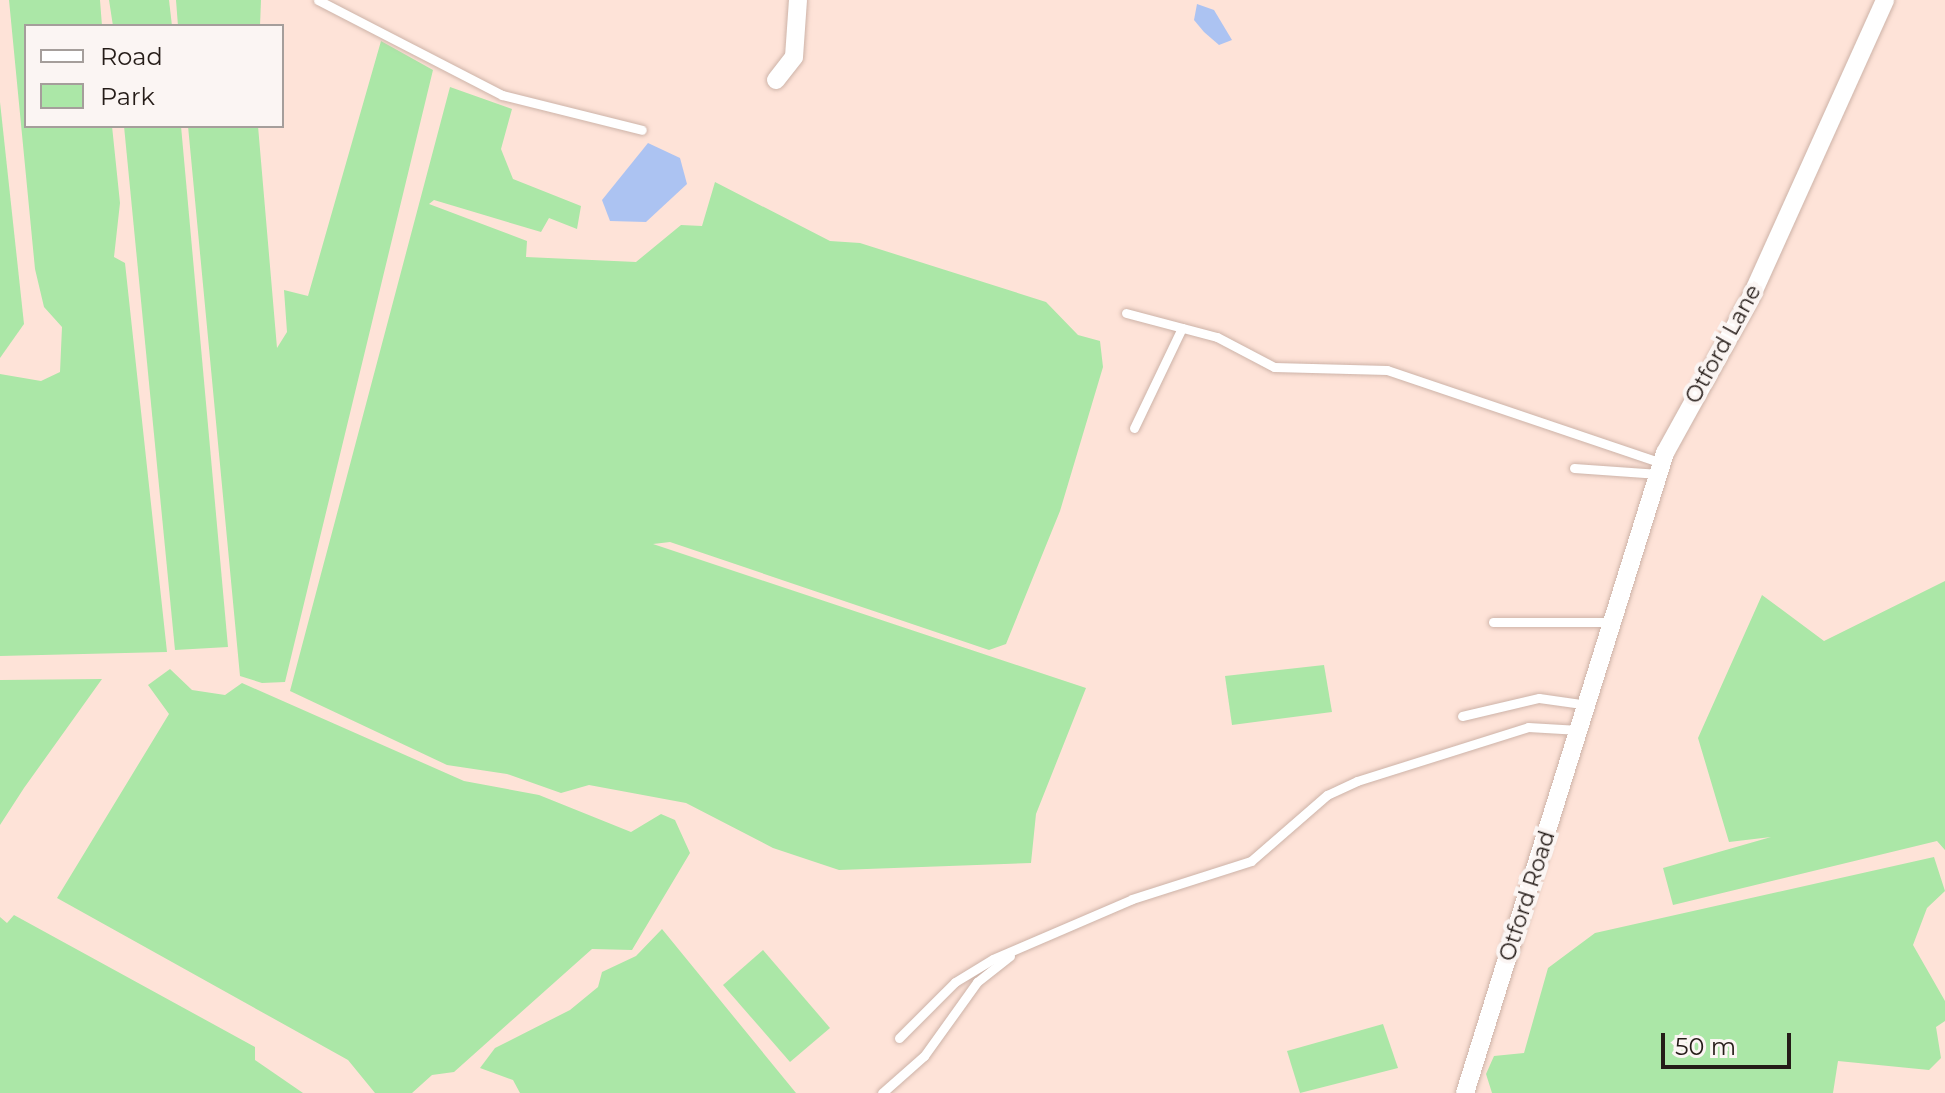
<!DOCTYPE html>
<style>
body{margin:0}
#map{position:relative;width:1945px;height:1093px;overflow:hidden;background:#fee3d8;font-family:Montserrat,sans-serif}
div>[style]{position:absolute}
.green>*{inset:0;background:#abe7a7}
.water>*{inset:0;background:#acc3f2}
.roads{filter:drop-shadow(0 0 2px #cdb3a8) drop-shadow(0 0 2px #cdb3a8)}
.service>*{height:9px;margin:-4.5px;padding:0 4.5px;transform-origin:4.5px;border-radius:4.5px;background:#fff}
.minor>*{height:18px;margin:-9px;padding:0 9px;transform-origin:9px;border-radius:9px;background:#fff}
span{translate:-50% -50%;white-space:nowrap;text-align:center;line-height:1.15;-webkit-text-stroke:8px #fbf5f3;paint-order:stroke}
.street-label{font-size:22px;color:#251c18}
.legend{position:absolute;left:24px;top:24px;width:260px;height:104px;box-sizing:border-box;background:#fbf5f3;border:2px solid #a59e9b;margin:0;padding:10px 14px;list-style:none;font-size:24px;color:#251c18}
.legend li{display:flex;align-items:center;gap:16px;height:40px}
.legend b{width:40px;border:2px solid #a59e9b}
.scale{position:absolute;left:1661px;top:1033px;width:130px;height:36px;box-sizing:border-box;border:4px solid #251c18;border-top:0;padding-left:10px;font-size:24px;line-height:28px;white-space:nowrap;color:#251c18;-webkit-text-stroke:6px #fbf5f3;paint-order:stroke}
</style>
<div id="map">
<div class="green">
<div style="clip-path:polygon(9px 0,100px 0,102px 26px,26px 26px,26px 126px,112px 126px,120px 203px,114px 257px,125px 263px,167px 652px,0 656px,0 374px,41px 381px,60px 372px,62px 327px,44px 307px,35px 269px)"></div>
<div style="clip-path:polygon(109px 0,169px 0,172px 26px,113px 26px)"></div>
<div style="clip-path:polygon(176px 0,261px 0,260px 26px,178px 26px)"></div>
<div style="clip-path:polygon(381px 41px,433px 70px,285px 682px,262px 683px,240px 676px,188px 126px,258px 126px,277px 348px,287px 332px,284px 290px,308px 296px)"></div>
<div style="clip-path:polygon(450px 87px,512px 109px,501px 149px,513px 179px,581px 206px,577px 229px,549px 218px,541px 232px,434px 200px,429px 204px,527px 241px,526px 257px,636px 262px,681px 225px,702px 226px,715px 182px,830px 241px,860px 243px,1046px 302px,1078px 335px,1100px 341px,1103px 367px,1060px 511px,1006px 644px,989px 650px,670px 542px,653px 544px,1086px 688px,1036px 814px,1031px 863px,839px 870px,773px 848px,686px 803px,589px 785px,561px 793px,507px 774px,447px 765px,290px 691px)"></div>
<div style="clip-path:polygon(0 102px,24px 324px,0 358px)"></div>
<div style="clip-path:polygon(124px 126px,181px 126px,228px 647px,175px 650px)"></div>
<div style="clip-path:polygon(1945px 581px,1945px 850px,1937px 841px,1673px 905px,1663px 868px,1771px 837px,1729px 842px,1698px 738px,1762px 595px,1824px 641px)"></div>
<div style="clip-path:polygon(1324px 665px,1332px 712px,1232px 725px,1225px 676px)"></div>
<div style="clip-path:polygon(170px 669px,192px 690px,225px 695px,242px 683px,464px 781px,539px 795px,631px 832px,661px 814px,675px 820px,690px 853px,632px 950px,592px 949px,454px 1072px,432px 1075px,412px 1093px,375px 1093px,348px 1060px,57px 898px,169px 714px,148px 685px)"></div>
<div style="clip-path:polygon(102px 679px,24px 788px,0 825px,0 680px)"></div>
<div style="clip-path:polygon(1934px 857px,1945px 891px,1927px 908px,1913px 945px,1945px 1001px,1945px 1021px,1936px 1027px,1941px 1058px,1929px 1070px,1838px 1061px,1833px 1093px,1492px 1093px,1486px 1074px,1494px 1056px,1524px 1053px,1548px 968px,1595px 933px)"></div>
<div style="clip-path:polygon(14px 915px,255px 1047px,255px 1060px,303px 1093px,0 1093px,0 917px,7px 923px)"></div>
<div style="clip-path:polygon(662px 929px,796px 1093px,520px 1093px,513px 1080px,480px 1068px,495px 1048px,570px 1010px,598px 987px,602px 972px,636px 956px)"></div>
<div style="clip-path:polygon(763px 950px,830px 1028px,790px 1062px,723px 985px)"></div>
<div style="clip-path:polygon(1383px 1024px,1398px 1068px,1300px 1093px,1287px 1051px)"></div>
</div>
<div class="water">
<div style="clip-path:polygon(1197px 4px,1214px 10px,1232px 40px,1219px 45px,1204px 32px,1194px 20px)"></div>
<div style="clip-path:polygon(648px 143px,680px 158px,687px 184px,646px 222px,610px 221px,602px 200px)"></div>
</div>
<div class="roads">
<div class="service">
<div style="left:318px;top:0;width:207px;rotate:27.3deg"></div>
<div style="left:502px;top:95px;width:144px;rotate:14deg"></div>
<div style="left:1126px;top:313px;width:94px;rotate:14.8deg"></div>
<div style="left:1217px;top:337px;width:64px;rotate:27.8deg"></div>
<div style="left:1274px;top:367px;width:113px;rotate:1.5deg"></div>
<div style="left:1387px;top:370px;width:290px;rotate:18.7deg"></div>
<div style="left:1134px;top:428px;width:111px;rotate:-64.4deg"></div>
<div style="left:1574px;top:468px;width:85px;rotate:4deg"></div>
<div style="left:1493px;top:622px;width:121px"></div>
<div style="left:1462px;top:716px;width:79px;rotate:-13.2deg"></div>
<div style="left:1539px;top:698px;width:49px;rotate:8.1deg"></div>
<div style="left:899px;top:1038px;width:79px;rotate:-45deg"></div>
<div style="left:955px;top:982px;width:44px;rotate:-31.2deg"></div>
<div style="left:993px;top:959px;width:151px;rotate:-23.3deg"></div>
<div style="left:1132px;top:899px;width:125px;rotate:-17.7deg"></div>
<div style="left:1251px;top:861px;width:101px;rotate:-41deg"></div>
<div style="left:1327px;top:795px;width:33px;rotate:-25deg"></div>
<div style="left:1357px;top:781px;width:179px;rotate:-17.5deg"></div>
<div style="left:1528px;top:727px;width:51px;rotate:3.4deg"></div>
<div style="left:882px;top:1093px;width:56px;rotate:-41.4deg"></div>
<div style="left:924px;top:1056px;width:91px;rotate:-54.4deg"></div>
<div style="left:977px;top:982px;width:42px;rotate:-38.2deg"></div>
</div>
<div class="minor">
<div style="left:776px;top:80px;width:29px;rotate:-52deg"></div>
<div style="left:794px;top:57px;width:57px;rotate:-86deg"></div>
<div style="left:1465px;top:1093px;width:671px;rotate:-72.65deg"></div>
<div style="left:1665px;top:453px;width:178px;rotate:-61.1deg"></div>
<div style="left:1751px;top:297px;width:326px;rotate:-65.7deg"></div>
</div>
</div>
<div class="street-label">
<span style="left:1723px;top:344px;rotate:-61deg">Otford Lane</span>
<span style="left:1527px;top:896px;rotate:-72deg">Otford Road</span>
</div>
<ul class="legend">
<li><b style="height:10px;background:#fff"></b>Road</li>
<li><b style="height:22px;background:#abe7a7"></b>Park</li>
</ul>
<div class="scale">50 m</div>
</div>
